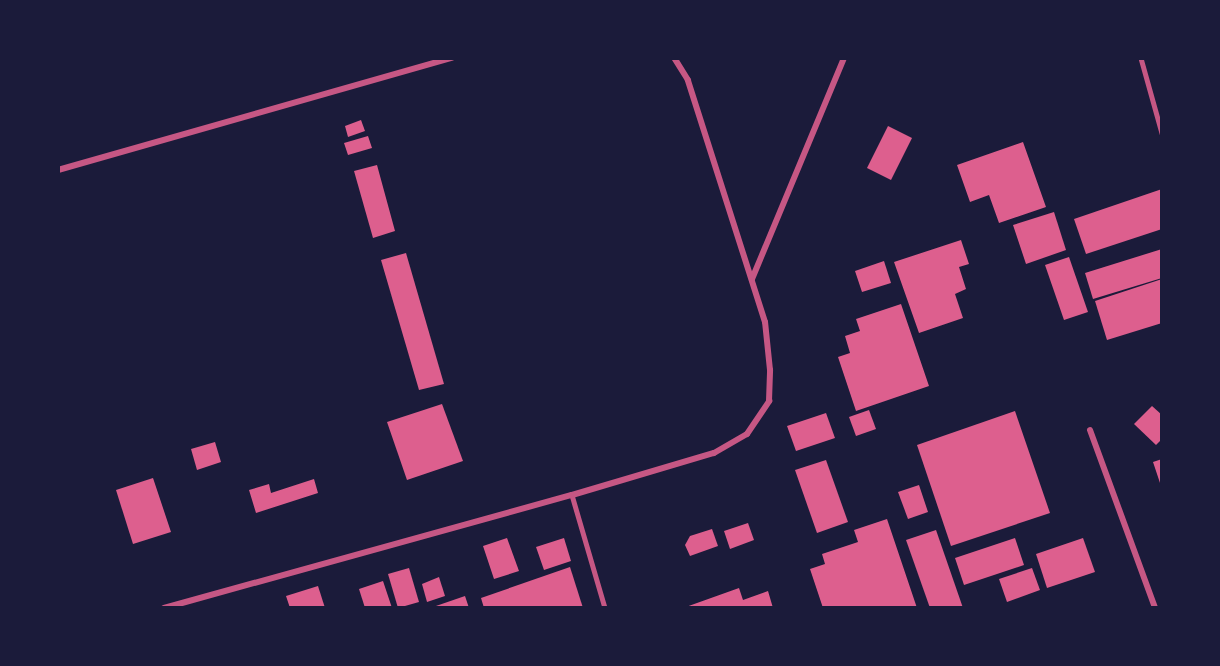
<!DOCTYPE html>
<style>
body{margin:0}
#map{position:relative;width:1220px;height:666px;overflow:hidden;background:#1b1b3a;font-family:"Titillium Web",sans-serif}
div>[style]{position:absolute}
.building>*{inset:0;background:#dd5f8e}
.service>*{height:4.5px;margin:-2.25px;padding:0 2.25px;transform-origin:2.25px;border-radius:2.25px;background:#c65784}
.minor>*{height:6px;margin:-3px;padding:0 3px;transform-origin:3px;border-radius:3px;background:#c65784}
span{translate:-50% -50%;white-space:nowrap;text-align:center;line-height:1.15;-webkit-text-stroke:5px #1b1b3a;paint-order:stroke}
.frame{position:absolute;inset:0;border:60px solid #1b1b3a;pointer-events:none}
</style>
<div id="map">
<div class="building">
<div style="clip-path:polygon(361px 120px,365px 131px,348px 137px,345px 126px)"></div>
<div style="clip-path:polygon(888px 126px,912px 138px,891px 180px,867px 168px)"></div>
<div style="clip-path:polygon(368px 136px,372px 148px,348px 155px,344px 143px)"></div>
<div style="clip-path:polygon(1023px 142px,1046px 207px,999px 223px,989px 195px,970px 202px,957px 165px)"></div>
<div style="clip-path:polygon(377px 165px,395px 231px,373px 238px,354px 171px)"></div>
<div style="clip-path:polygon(1162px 189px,1162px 229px,1086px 254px,1074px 219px)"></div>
<div style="clip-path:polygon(1054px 212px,1066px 250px,1026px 264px,1013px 225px)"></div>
<div style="clip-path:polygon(961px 240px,969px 264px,959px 267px,966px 289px,955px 294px,963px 318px,919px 333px,894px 262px)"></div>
<div style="clip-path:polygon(1162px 249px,1162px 278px,1093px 299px,1085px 273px)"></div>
<div style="clip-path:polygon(406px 253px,444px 384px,419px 390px,381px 260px)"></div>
<div style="clip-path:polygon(1069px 257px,1088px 312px,1064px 320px,1045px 265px)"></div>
<div style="clip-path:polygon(884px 261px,891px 283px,862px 292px,855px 271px)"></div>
<div style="clip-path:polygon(1162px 279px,1162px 323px,1107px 340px,1095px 301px)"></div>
<div style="clip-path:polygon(901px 304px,929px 386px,856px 411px,838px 357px,850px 353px,845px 336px,860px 331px,856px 319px)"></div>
<div style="clip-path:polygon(442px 404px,463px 461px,407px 480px,387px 422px)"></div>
<div style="clip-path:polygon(1152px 406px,1162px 415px,1162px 439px,1156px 445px,1134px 424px)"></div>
<div style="clip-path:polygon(869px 410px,876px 429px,856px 436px,849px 417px)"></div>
<div style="clip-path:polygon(1015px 411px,1050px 513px,951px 546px,917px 445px)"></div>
<div style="clip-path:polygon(826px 413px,835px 438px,796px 451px,787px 426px)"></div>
<div style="clip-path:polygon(215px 442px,221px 462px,197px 470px,191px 449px)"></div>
<div style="clip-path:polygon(1162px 459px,1162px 486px,1161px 486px,1153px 462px)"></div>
<div style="clip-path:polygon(826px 460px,848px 522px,817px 533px,795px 470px)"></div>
<div style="clip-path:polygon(153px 478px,171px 532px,133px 544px,116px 490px)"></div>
<div style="clip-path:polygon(314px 479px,318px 493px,256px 513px,249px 490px,269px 484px,271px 493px)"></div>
<div style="clip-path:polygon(919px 485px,928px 512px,908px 519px,898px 492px)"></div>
<div style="clip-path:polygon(887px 519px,917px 608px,823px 608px,810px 569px,825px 564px,822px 554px,858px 542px,854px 530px)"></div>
<div style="clip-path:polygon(748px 523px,754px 540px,730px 549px,724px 531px)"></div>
<div style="clip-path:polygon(712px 529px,718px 546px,690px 556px,685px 545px,690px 536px)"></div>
<div style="clip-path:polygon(936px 530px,963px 608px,930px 608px,906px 540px)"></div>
<div style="clip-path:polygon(507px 538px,519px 571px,494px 579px,483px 546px)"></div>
<div style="clip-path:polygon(564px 538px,571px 561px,544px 570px,536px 547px)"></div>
<div style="clip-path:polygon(1015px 538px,1024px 565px,964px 585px,955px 558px)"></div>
<div style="clip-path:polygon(1083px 538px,1095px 572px,1047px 588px,1036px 554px)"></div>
<div style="clip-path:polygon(570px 567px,583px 608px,484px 608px,481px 598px)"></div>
<div style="clip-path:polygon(409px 568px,419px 602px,398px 608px,388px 574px)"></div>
<div style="clip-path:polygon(1032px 568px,1040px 590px,1007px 602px,999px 579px)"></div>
<div style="clip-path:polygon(439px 577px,445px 596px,427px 602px,422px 584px)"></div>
<div style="clip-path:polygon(383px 581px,392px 608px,365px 608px,359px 589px)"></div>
<div style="clip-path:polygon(318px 586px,325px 608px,290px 608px,286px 596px)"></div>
<div style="clip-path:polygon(739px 588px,743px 600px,768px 591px,773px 608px,683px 608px)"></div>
<div style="clip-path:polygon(465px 596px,469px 608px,434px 608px,433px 607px)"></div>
</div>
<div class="service">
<div style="left:1141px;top:58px;width:78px;rotate:74.4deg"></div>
<div style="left:572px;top:495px;width:118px;rotate:73.7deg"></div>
</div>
<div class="minor">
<div style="left:58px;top:170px;width:410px;rotate:-15.9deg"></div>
<div style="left:752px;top:279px;width:239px;rotate:-67.4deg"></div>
<div style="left:1090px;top:430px;width:189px;rotate:69.9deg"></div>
<div style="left:164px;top:608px;width:423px;rotate:-15.5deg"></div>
<div style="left:572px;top:495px;width:148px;rotate:-16.5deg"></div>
<div style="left:714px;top:453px;width:38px;rotate:-30deg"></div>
<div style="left:747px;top:434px;width:40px;rotate:-56deg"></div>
<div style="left:769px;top:401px;width:31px;rotate:-88deg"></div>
<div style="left:770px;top:370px;width:48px;rotate:-95.9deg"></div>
<div style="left:765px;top:322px;width:254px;rotate:-107.7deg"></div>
<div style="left:688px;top:80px;width:26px;rotate:-122deg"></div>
</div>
<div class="frame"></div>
</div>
